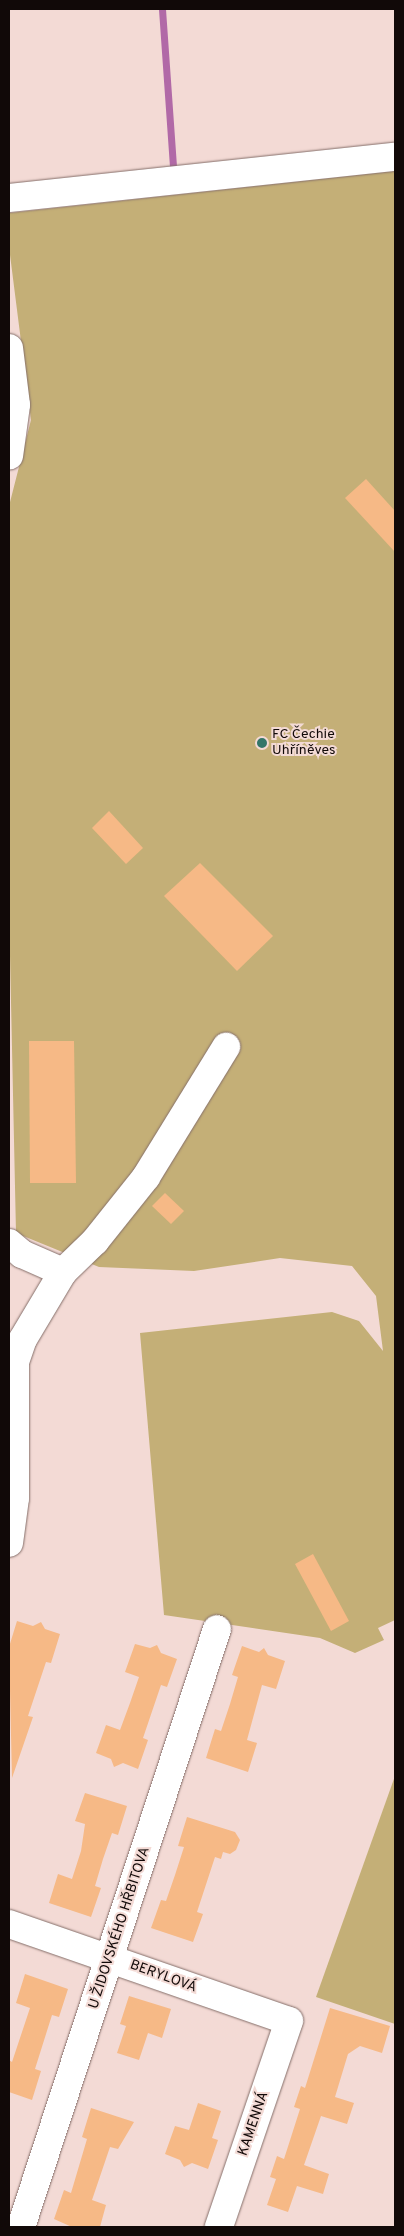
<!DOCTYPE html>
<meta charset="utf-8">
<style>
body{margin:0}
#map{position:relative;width:404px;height:2236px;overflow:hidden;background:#f3dad5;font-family:Overpass,sans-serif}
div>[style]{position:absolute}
.green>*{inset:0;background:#c4af77}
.stream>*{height:7px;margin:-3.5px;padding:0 3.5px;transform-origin:3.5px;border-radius:3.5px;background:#b169a7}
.building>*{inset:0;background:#f6b986}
.roads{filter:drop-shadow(0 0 1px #856f6a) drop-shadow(0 0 1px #856f6a)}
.street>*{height:28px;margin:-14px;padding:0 14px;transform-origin:14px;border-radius:14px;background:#fff}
.dots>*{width:14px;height:14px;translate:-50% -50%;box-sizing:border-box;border:2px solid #f3dad5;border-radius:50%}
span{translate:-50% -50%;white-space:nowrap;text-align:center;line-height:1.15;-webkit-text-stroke:4px #f3dad5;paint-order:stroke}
.poi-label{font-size:14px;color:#110908}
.left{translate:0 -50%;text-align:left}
.street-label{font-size:14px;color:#110908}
.frame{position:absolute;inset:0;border:10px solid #110908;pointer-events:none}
</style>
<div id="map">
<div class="green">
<div style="clip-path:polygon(395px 171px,395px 1620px,378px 1628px,384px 1640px,355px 1653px,320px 1638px,164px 1615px,140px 1333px,332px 1312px,359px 1321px,383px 1351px,376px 1296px,352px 1266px,280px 1258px,194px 1271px,99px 1267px,16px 1233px,9px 909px,9px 506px,31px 420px,9px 247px,9px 213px)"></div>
<div style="clip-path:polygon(395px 1776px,395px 2024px,316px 1997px)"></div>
</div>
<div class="stream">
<div style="left:162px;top:9px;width:157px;rotate:86deg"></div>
</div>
<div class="building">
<div style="clip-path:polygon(366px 479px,395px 511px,395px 552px,345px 498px)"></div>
<div style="clip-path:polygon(109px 811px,143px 848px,126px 864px,92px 828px)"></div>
<div style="clip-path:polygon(200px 863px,273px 936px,237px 971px,164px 896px)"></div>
<div style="clip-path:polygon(29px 1041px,74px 1041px,76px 1183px,30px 1183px)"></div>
<div style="clip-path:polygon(165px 1193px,184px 1211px,171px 1224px,152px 1206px)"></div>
<div style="clip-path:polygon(313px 1554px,349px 1621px,331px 1631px,295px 1564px)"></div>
<div style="clip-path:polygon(17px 1621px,33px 1626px,41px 1622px,45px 1629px,60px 1634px,51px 1663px,46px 1662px,28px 1716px,33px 1717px,12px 1778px,9px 1647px)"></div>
<div style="clip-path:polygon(135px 1644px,150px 1648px,157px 1645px,161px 1653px,177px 1659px,167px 1687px,161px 1685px,143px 1738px,148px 1740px,138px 1769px,123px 1763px,114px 1767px,111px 1759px,96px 1753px,106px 1725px,120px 1730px,130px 1703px,139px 1677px,125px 1672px)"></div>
<div style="clip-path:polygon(242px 1646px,259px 1652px,264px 1648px,268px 1655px,285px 1661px,276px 1689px,262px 1685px,247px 1740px,257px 1743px,248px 1772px,206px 1758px,215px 1729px,221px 1731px,230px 1704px,238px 1677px,232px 1675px)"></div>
<div style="clip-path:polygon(85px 1793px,127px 1806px,118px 1835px,112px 1833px,103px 1859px,95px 1886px,101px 1888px,91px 1917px,49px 1903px,58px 1874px,72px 1879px,81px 1851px,85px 1824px,75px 1821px)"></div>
<div style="clip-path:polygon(187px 1817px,235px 1832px,240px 1840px,236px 1850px,230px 1854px,223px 1852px,221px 1859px,215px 1857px,197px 1912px,203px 1914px,193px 1942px,151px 1928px,161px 1900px,166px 1901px,175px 1875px,184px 1847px,178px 1846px)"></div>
<div style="clip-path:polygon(25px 1974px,68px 1989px,59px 2017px,52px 2015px,35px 2069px,41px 2071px,32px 2100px,9px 2092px,9px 2060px,12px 2062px,30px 2008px,16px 2003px)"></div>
<div style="clip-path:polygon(129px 1996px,171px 2009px,162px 2038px,148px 2033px,139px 2060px,117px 2053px,126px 2026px,120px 2024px)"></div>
<div style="clip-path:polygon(330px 2008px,390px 2026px,382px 2053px,360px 2046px,348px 2054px,335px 2097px,354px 2103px,347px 2124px,321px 2116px,304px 2165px,329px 2174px,323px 2194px,297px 2186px,288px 2212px,267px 2205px,276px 2179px,270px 2177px,277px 2156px,284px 2159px,300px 2109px,294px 2107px,301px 2086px,305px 2088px)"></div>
<div style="clip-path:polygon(198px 2103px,221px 2111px,212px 2138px,218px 2140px,208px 2169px,192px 2163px,184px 2167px,180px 2160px,165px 2154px,175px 2126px,189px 2130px)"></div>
<div style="clip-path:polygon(91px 2108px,134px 2122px,118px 2149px,110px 2147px,92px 2200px,106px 2205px,100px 2227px,72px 2227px,54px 2219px,64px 2190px,71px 2193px,87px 2139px,82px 2137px)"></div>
</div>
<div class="roads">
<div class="street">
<div style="left:9px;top:198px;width:388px;rotate:-6.1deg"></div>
<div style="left:9px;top:348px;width:57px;rotate:83deg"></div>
<div style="left:16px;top:405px;width:51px;rotate:97.8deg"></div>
<div style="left:9px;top:1243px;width:17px;rotate:40deg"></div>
<div style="left:22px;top:1254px;width:45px;rotate:23.7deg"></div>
<div style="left:9px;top:1543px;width:45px;rotate:-82.4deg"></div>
<div style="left:15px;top:1498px;width:136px;rotate:-90deg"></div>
<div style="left:15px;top:1362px;width:24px;rotate:-71deg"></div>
<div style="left:23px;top:1339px;width:78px;rotate:-59.2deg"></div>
<div style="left:63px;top:1272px;width:45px;rotate:-44.1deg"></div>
<div style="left:95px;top:1241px;width:82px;rotate:-51.4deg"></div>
<div style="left:146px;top:1177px;width:153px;rotate:-58.4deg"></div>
<div style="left:9px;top:1924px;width:296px;rotate:19.1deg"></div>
<div style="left:289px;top:2021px;width:218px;rotate:108.8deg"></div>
<div style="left:21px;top:2227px;width:629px;rotate:-71.85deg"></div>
</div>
</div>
<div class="dots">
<div style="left:262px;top:743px;background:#337669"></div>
</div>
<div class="poi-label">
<span class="left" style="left:272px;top:743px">FC Čechie<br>Uhříněves</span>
</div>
<div class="street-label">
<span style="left:120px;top:1928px;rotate:-72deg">U ŽIDOVSKÉHO HŘBITOVA</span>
<span style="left:163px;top:1977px;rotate:20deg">BERYLOVÁ</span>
<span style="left:254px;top:2124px;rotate:-71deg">KAMENNÁ</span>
</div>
<div class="frame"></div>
</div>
